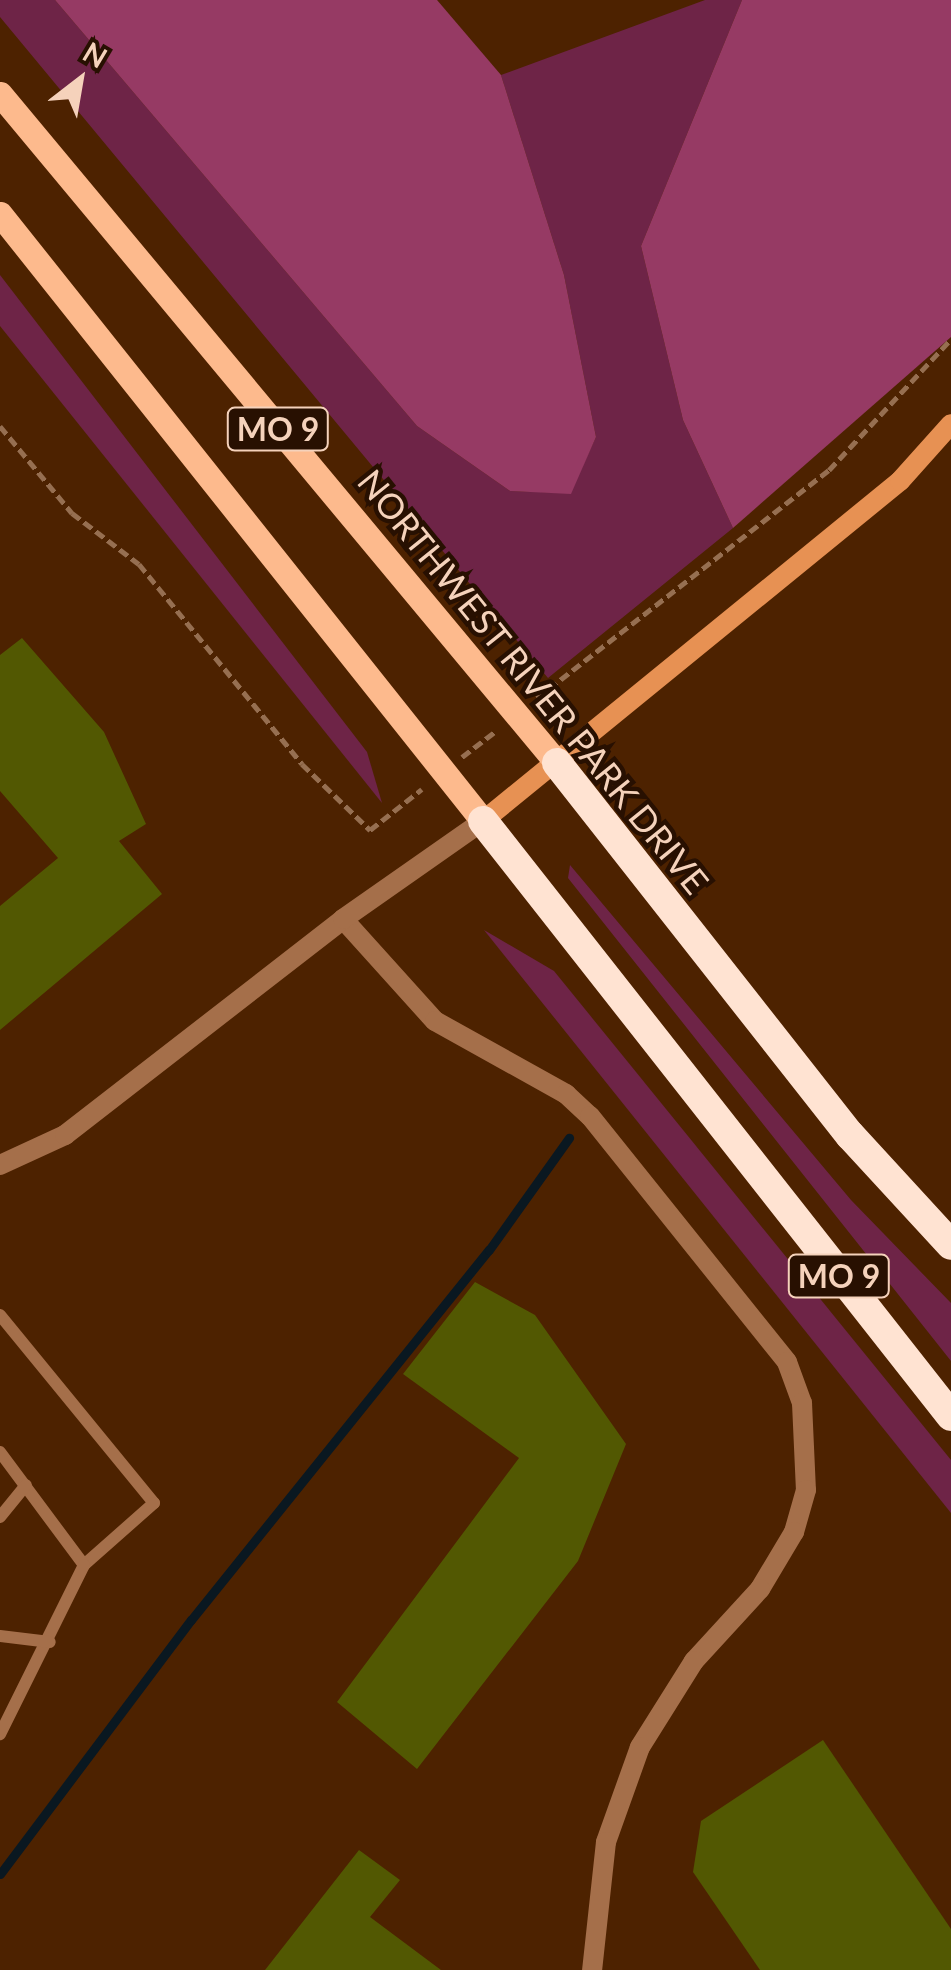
<!DOCTYPE html>
<style>
body{margin:0}
#map{position:relative;width:951px;height:1970px;overflow:hidden;background:#4d2200;font-family:Lato,sans-serif}
div>[style]{position:absolute}
.green>*{inset:0;background:#6e2447}
.forest>*{inset:0;background:#963a64}
.stream>*{height:9px;margin:-4.5px;padding:0 4.5px;transform-origin:4.5px;border-radius:4.5px;background:#0a1821}
.building>*{inset:0;background:#525802}
.path>*{height:5px;margin-top:-2.5px;transform-origin:0;background:repeating-linear-gradient(90deg,#966f51 0 10px,transparent 0 15px)}
.lane>*{height:12px;margin:-6px;padding:0 6px;transform-origin:6px;border-radius:6px;background:#a56f4a}
.street>*{height:20px;margin:-10px;padding:0 10px;transform-origin:10px;border-radius:10px;background:#a56f4a}
.secondary>*{height:20px;margin:-10px;padding:0 10px;transform-origin:10px;border-radius:10px;background:#e79153}
.primary>*{height:25px;margin:-12.5px;padding:0 12.5px;transform-origin:12.5px;border-radius:12.5px;background:#fdba8d}
.highway>*{height:30px;margin:-15px;padding:0 15px;transform-origin:15px;border-radius:15px;background:#ffe3d2}
span{translate:-50% -50%;white-space:nowrap;text-align:center;line-height:1.15;-webkit-text-stroke:9px #281001;paint-order:stroke}
.shield-label span{padding:2px 8px;background:#281001;border:2px solid;border-radius:8px;-webkit-text-stroke-width:0}
.shield-label{font-size:32px;color:#f5d2bb;font-weight:700}
.street-label{font-size:35px;color:#f5d2bb}
.north{position:absolute;left:30px;top:30px;width:100px;height:100px;-webkit-text-stroke:8px #281001;paint-order:stroke;rotate:31deg;font-size:28px;font-weight:700;line-height:40px;text-align:center;color:#f5d2bb}
.north::after{content:'';display:block;margin:auto;width:35px;height:45px;background:#f5d2bb;clip-path:polygon(50% 0,100% 100%,50% 72%,0 100%)}
</style>
<div id="map">
<div class="green">
<div style="clip-path:polygon(0 0,55px 0,417px 426px,510px 491px,570px 493px,596px 437px,564px 275px,501px 75px,705px 0,742px 0,641px 246px,683px 420px,733px 528px,548px 678px,0 17px)"></div>
<div style="clip-path:polygon(0 275px,367px 752px,382px 803px,0 326px)"></div>
<div style="clip-path:polygon(570px 865px,851px 1200px,951px 1303px,951px 1361px,568px 878px)"></div>
<div style="clip-path:polygon(484px 930px,554px 971px,951px 1460px,951px 1513px)"></div>
</div>
<div class="forest">
<div style="clip-path:polygon(55px 0,437px 0,501px 75px,564px 275px,596px 437px,571px 494px,510px 491px,417px 426px)"></div>
<div style="clip-path:polygon(742px 0,951px 0,951px 337px,733px 528px,683px 420px,641px 246px)"></div>
</div>
<div class="stream">
<div style="left:0;top:1874px;width:318px;rotate:-53.1deg"></div>
<div style="left:191px;top:1620px;width:475px;rotate:-51.2deg"></div>
<div style="left:489px;top:1250px;width:138px;rotate:-54.5deg"></div>
</div>
<div class="building">
<div style="clip-path:polygon(22px 638px,104px 732px,146px 824px,119px 841px,162px 894px,0 1030px,0 906px,58px 858px,0 791px,0 655px)"></div>
<div style="clip-path:polygon(475px 1282px,535px 1315px,626px 1444px,578px 1561px,417px 1769px,337px 1702px,519px 1458px,403px 1374px)"></div>
<div style="clip-path:polygon(823px 1740px,951px 1929px,951px 1970px,760px 1970px,693px 1872px,701px 1821px)"></div>
<div style="clip-path:polygon(359px 1850px,400px 1880px,370px 1917px,441px 1970px,265px 1970px)"></div>
</div>
<div class="path">
<div style="left:0;top:426px;width:113px;rotate:50.4deg"></div>
<div style="left:72px;top:513px;width:84px;rotate:37.3deg"></div>
<div style="left:139px;top:564px;width:258px;rotate:50.8deg"></div>
<div style="left:302px;top:764px;width:95px;rotate:44.1deg"></div>
<div style="left:370px;top:830px;width:66px;rotate:-38.3deg"></div>
<div style="left:537px;top:698px;width:370px;rotate:-38deg"></div>
<div style="left:829px;top:470px;width:179px;rotate:-47deg"></div>
<div style="left:462px;top:757px;width:44px;rotate:-37.6deg"></div>
</div>
<div class="lane">
<div style="left:0;top:1315px;width:243px;rotate:50.7deg"></div>
<div style="left:154px;top:1503px;width:94px;rotate:138.5deg"></div>
<div style="left:0;top:1452px;width:141px;rotate:53.4deg"></div>
<div style="left:84px;top:1565px;width:189px;rotate:116.4deg"></div>
<div style="left:0;top:1517px;width:41px;rotate:-50.9deg"></div>
<div style="left:0;top:1636px;width:50px;rotate:6.8deg"></div>
</div>
<div class="street">
<div style="left:343px;top:919px;width:137px;rotate:48deg"></div>
<div style="left:435px;top:1021px;width:150px;rotate:29.1deg"></div>
<div style="left:566px;top:1094px;width:33px;rotate:43deg"></div>
<div style="left:590px;top:1116px;width:315px;rotate:51.3deg"></div>
<div style="left:787px;top:1362px;width:44px;rotate:69.9deg"></div>
<div style="left:802px;top:1403px;width:87px;rotate:87.4deg"></div>
<div style="left:806px;top:1490px;width:44px;rotate:105.9deg"></div>
<div style="left:794px;top:1532px;width:66px;rotate:120.8deg"></div>
<div style="left:760px;top:1589px;width:98px;rotate:132.5deg"></div>
<div style="left:694px;top:1661px;width:102px;rotate:122.1deg"></div>
<div style="left:640px;top:1747px;width:101px;rotate:109.7deg"></div>
<div style="left:606px;top:1842px;width:129px;rotate:96.2deg"></div>
<div style="left:0;top:1165px;width:72px;rotate:-24.8deg"></div>
<div style="left:65px;top:1135px;width:352px;rotate:-37.8deg"></div>
<div style="left:343px;top:919px;width:171px;rotate:-35deg"></div>
</div>
<div class="secondary">
<div style="left:483px;top:821px;width:538px;rotate:-39.19deg"></div>
<div style="left:900px;top:481px;width:76px;rotate:-48.2deg"></div>
</div>
<div class="primary">
<div style="left:0;top:94px;width:871px;rotate:50.22deg"></div>
<div style="left:0;top:214px;width:776px;rotate:51.49deg"></div>
</div>
<div class="highway">
<div style="left:557px;top:763px;width:474px;rotate:51.8deg"></div>
<div style="left:850px;top:1135px;width:149px;rotate:47.4deg"></div>
<div style="left:483px;top:821px;width:757px;rotate:51.81deg"></div>
</div>
<div class="shield-label">
<span style="left:278px;top:429px">MO 9</span>
<span style="left:839px;top:1276px">MO 9</span>
</div>
<div class="street-label">
<span style="left:534px;top:681px;rotate:51deg">NORTHWEST RIVER PARK DRIVE</span>
</div>
<div class="north">N</div>
</div>
